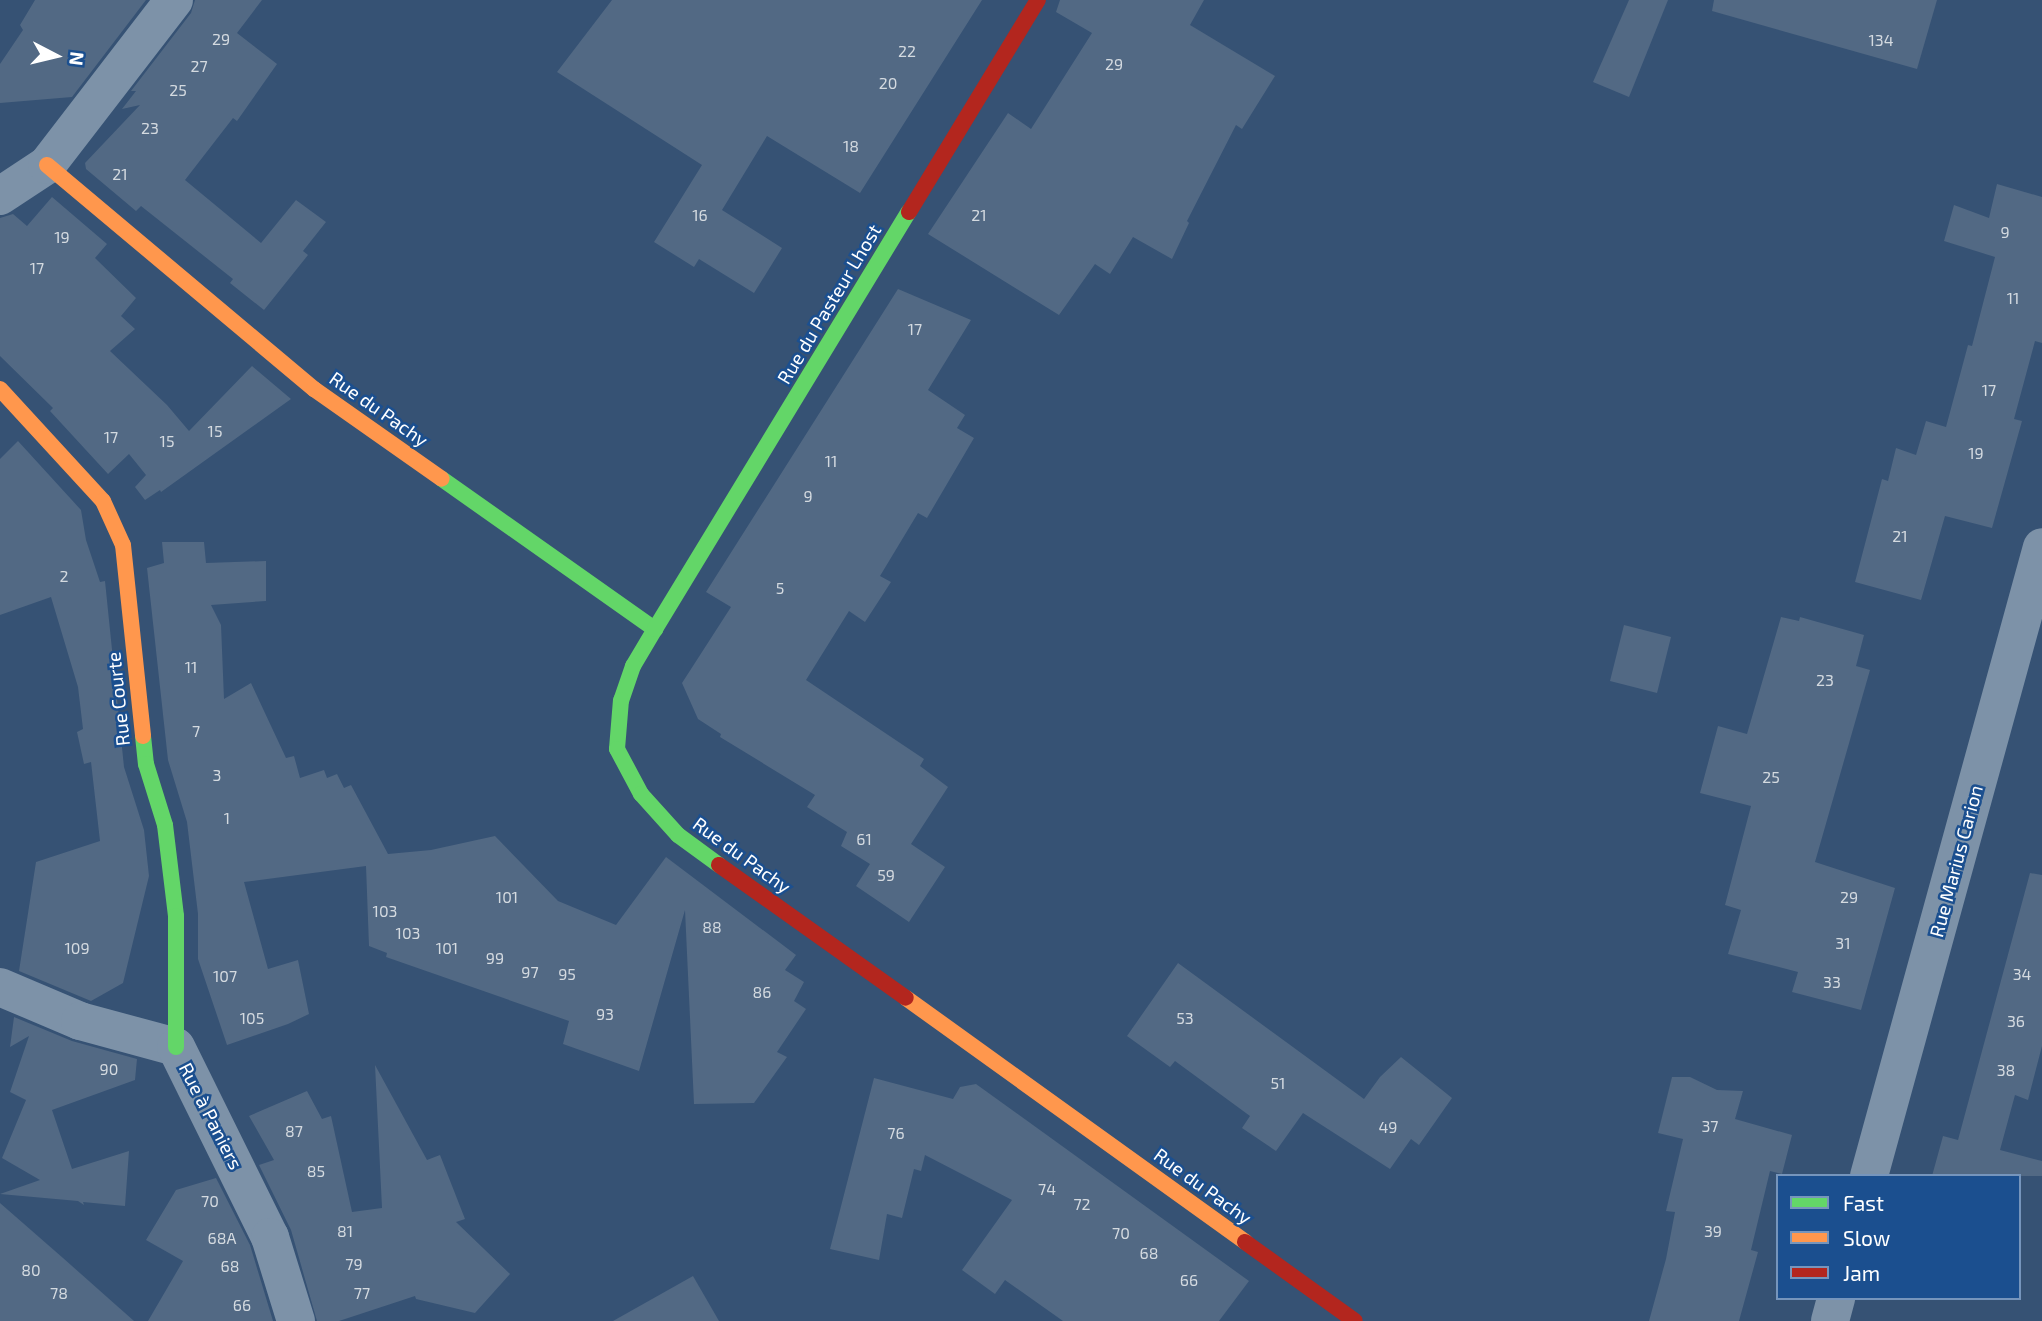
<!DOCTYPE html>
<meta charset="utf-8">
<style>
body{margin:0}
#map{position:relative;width:2042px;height:1321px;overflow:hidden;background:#365274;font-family:"Exo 2",sans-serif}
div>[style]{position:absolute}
.building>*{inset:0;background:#526984}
.street>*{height:38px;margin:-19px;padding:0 19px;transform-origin:19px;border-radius:19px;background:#7d92a8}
.fast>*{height:16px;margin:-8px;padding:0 8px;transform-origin:8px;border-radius:8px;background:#63d668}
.slow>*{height:16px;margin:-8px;padding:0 8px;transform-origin:8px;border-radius:8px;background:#ff974d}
.jam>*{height:16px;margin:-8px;padding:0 8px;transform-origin:8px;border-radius:8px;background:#b3261e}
span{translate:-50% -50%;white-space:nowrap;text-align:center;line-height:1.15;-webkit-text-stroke:5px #1b4f8f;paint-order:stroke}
.number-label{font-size:16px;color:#d4dae0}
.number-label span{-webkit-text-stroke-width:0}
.street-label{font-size:19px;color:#fff}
.legend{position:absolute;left:1776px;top:1174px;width:245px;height:126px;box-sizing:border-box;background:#1b4f8f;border:2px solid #7695bc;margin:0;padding:9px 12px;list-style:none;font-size:21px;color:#fff}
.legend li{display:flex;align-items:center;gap:14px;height:35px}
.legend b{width:35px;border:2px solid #7695bc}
.north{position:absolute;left:21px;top:21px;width:70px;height:70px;-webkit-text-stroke:5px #1b4f8f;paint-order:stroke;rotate:97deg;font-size:19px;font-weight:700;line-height:28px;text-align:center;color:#fff}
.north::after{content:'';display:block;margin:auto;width:24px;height:32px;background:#fff;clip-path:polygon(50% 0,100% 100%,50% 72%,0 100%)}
</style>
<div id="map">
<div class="building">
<div style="clip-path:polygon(35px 0,146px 0,72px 97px,0 103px,0 64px,23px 30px,20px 25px)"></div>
<div style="clip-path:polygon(195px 0,262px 0,237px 33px,277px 64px,237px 121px,233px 118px,185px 180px,261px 243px,296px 200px,326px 222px,303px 251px,308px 255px,264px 310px,230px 283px,233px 279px,141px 206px,136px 211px,86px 169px,85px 163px,140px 105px,122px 109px,136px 91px,131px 91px,191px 13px)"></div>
<div style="clip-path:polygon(612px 0,982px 0,860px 193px,767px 136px,722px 210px,782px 248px,754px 293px,699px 259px,694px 267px,654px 242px,702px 165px,557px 72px)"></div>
<div style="clip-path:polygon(1060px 0,1204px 0,1190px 25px,1275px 76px,1242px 129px,1236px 125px,1187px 221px,1189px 223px,1172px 259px,1133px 237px,1110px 274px,1095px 264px,1059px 315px,928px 234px,1008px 113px,1031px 129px,1092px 33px,1056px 12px)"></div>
<div style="clip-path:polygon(1629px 0,1668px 0,1629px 97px,1593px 82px)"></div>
<div style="clip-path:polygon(1714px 0,1937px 0,1917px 69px,1712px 11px)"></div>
<div style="clip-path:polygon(1997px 184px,2042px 197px,2042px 343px,2035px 341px,2014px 419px,2022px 421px,1992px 528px,1945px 516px,1921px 600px,1855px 582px,1882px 479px,1888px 481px,1896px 448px,1916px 455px,1926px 421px,1946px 427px,1968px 345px,1972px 346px,1995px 257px,1944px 241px,1954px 205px,1989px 218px)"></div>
<div style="clip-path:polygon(52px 197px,107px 244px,95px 258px,136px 298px,121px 316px,135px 329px,110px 351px,167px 405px,189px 431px,252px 366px,291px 399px,161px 492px,160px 490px,145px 500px,135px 487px,146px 475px,129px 454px,108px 474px,50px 411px,53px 408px,0 356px,0 218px,13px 214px,27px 226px)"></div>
<div style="clip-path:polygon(898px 289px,971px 320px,928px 390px,965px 415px,957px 428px,974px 438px,927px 518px,918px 513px,880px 576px,891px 582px,865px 622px,849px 611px,806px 680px,924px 759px,920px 766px,948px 787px,911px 844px,945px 867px,909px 922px,856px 886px,870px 864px,841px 846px,847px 832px,807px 807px,815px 795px,720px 737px,721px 734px,698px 719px,682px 683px,731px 607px,706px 592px)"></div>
<div style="clip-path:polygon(18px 441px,81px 510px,86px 540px,100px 582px,105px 581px,124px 767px,144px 830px,149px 876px,123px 983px,91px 1001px,19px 971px,36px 862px,100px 841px,91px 762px,84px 764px,77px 732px,83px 729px,78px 687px,51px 597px,0 615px,0 459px)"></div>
<div style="clip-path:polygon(162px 542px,204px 542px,206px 563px,266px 561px,266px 601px,211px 605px,221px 625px,224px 699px,251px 683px,286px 758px,294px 756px,300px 778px,324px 770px,327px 778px,337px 774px,344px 788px,351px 785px,388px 854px,431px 850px,495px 836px,558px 901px,616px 925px,666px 857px,796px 955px,785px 970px,804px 982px,794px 1001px,806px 1009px,777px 1052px,787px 1057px,754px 1103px,694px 1104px,685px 910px,639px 1071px,563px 1044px,569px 1021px,386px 957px,387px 953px,369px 946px,366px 866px,244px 882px,268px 969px,298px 960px,309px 1014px,288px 1024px,227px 1045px,198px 959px,198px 914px,187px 822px,168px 760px,147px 568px,164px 563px)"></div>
<div style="clip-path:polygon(1781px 617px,1799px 621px,1800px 617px,1864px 635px,1856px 666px,1870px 670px,1815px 862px,1895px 888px,1861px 1010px,1792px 992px,1798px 972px,1728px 954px,1741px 910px,1725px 905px,1751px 806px,1700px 793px,1718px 726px,1747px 734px)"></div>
<div style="clip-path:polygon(1624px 625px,1671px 637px,1657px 693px,1610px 681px)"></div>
<div style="clip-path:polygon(2030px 873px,2042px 875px,2042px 1046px,2028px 1100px,2015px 1095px,2000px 1150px,2042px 1161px,2042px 1176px,1932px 1176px,1943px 1136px,1958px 1140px)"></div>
<div style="clip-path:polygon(1178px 963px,1364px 1099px,1380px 1077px,1401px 1057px,1452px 1098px,1419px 1145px,1411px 1139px,1390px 1169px,1303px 1113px,1276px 1151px,1242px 1128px,1250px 1116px,1175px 1061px,1170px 1067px,1127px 1036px)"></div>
<div style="clip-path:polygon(14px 1017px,72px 1041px,137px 1059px,135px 1080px,52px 1110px,72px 1169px,129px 1151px,125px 1206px,83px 1202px,84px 1205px,78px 1201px,0 1194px,40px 1180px,2px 1158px,26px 1100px,10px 1092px,29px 1036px,10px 1047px)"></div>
<div style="clip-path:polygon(375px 1065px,427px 1160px,440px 1155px,465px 1219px,456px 1222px,510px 1274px,475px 1313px,416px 1299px,415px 1296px,339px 1321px,317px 1321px,291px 1230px,259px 1165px,274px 1160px,249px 1116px,307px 1091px,322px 1119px,331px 1116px,352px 1212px,382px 1208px)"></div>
<div style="clip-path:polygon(1672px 1077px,1690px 1077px,1717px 1090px,1743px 1091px,1735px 1119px,1792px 1135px,1782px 1174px,1770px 1171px,1751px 1250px,1758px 1252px,1739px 1321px,1649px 1321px,1666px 1259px,1675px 1212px,1666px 1211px,1683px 1139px,1658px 1133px)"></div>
<div style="clip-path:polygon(874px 1078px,953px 1099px,960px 1087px,976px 1084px,1249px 1281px,1219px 1321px,1063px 1321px,1005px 1280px,995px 1294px,962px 1270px,1012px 1200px,925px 1155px,921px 1171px,914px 1169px,902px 1218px,887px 1214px,879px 1260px,830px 1249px)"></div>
<div style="clip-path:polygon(216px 1178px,250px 1245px,273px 1321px,148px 1321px,183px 1261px,146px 1240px,176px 1190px)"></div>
<div style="clip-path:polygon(0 1203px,63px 1258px,134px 1321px,0 1321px)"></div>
<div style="clip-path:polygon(693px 1276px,719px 1321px,613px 1321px)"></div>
</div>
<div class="street">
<div style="left:0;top:196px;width:56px;rotate:-33.4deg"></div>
<div style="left:47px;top:165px;width:208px;rotate:-52.4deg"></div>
<div style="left:0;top:987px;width:87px;rotate:23deg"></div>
<div style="left:80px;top:1021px;width:99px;rotate:15.2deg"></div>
<div style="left:176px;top:1047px;width:212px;rotate:63.7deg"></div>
<div style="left:270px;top:1237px;width:88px;rotate:72.8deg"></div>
<div style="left:1869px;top:1176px;width:652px;rotate:-74.62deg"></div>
<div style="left:1830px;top:1321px;width:24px;rotate:-75deg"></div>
</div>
<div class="fast">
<div style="left:442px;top:479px;width:261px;rotate:35.2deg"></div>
<div style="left:655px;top:629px;width:43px;rotate:120.7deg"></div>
<div style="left:633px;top:666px;width:36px;rotate:109deg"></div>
<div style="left:621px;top:700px;width:49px;rotate:94.7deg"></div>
<div style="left:617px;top:749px;width:51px;rotate:61.9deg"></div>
<div style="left:641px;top:794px;width:55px;rotate:47.9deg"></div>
<div style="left:678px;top:835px;width:51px;rotate:36.2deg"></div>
<div style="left:655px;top:629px;width:488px;rotate:-58.7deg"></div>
<div style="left:143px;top:736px;width:28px;rotate:84deg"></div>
<div style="left:146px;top:764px;width:64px;rotate:72.7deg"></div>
<div style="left:165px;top:825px;width:92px;rotate:83.1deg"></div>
<div style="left:176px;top:916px;width:131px;rotate:90deg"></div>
</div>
<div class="slow">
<div style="left:47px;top:165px;width:349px;rotate:40deg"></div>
<div style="left:314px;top:389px;width:156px;rotate:35.1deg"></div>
<div style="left:0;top:389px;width:152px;rotate:47.4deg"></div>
<div style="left:103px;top:501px;width:48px;rotate:65.6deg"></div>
<div style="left:123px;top:545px;width:192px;rotate:84deg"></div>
<div style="left:906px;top:998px;width:418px;rotate:35.7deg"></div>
</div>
<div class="jam">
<div style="left:909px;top:212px;width:248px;rotate:-58.7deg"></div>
<div style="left:719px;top:865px;width:229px;rotate:35.4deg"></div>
<div style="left:1245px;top:1242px;width:135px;rotate:35.7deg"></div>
</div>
<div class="number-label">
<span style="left:221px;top:39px">29</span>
<span style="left:1881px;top:40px">134</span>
<span style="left:907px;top:51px">22</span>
<span style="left:1114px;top:64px">29</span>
<span style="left:199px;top:66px">27</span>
<span style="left:888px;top:83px">20</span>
<span style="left:178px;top:90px">25</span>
<span style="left:150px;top:128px">23</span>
<span style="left:851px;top:146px">18</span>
<span style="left:120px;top:174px">21</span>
<span style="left:700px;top:215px">16</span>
<span style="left:979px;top:215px">21</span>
<span style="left:2005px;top:232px">9</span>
<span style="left:62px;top:237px">19</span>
<span style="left:37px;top:268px">17</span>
<span style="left:2013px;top:298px">11</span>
<span style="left:915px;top:329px">17</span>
<span style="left:1989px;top:390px">17</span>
<span style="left:215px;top:431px">15</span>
<span style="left:111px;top:437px">17</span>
<span style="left:167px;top:441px">15</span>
<span style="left:1976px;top:453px">19</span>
<span style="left:831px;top:461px">11</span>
<span style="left:808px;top:496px">9</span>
<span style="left:1900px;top:536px">21</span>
<span style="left:64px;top:576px">2</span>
<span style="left:780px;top:588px">5</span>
<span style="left:191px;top:667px">11</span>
<span style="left:1825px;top:680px">23</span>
<span style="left:196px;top:731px">7</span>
<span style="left:217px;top:775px">3</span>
<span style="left:1771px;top:777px">25</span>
<span style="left:227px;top:818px">1</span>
<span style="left:864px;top:839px">61</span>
<span style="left:886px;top:875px">59</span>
<span style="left:507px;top:897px">101</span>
<span style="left:1849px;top:897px">29</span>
<span style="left:385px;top:911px">103</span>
<span style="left:712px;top:927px">88</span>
<span style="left:408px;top:933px">103</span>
<span style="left:1843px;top:943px">31</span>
<span style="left:77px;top:948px">109</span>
<span style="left:447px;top:948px">101</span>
<span style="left:495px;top:958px">99</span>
<span style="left:530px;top:972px">97</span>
<span style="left:567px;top:974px">95</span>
<span style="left:2022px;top:974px">34</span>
<span style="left:225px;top:976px">107</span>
<span style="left:1832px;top:982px">33</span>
<span style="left:762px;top:992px">86</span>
<span style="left:605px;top:1014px">93</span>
<span style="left:252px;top:1018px">105</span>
<span style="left:1185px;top:1018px">53</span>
<span style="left:2016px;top:1021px">36</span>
<span style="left:109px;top:1069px">90</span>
<span style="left:2006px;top:1070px">38</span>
<span style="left:1278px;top:1083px">51</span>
<span style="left:1710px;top:1126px">37</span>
<span style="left:1388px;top:1127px">49</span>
<span style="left:294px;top:1131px">87</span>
<span style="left:896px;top:1133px">76</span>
<span style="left:316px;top:1171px">85</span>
<span style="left:1047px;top:1189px">74</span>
<span style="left:210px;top:1201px">70</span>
<span style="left:1082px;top:1204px">72</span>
<span style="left:345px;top:1231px">81</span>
<span style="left:1713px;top:1231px">39</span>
<span style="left:1121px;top:1233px">70</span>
<span style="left:222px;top:1238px">68A</span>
<span style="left:1149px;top:1253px">68</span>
<span style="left:354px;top:1264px">79</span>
<span style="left:230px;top:1266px">68</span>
<span style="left:31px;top:1270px">80</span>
<span style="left:1189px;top:1280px">66</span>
<span style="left:59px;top:1293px">78</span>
<span style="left:362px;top:1293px">77</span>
<span style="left:242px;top:1305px">66</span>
</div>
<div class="street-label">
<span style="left:829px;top:304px;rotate:-59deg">Rue du Pasteur Lhost</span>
<span style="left:379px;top:409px;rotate:35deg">Rue du Pachy</span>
<span style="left:118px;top:699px;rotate:-96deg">Rue Courte</span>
<span style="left:742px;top:855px;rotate:36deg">Rue du Pachy</span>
<span style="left:1956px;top:861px;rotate:-75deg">Rue Marius Carion</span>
<span style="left:211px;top:1116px;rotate:63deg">Rue à Paniers</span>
<span style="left:1203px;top:1186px;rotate:36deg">Rue du Pachy</span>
</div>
<ul class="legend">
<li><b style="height:9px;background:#63d668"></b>Fast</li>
<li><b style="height:9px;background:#ff974d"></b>Slow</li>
<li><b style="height:9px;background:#b3261e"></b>Jam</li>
</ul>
<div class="north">N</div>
</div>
